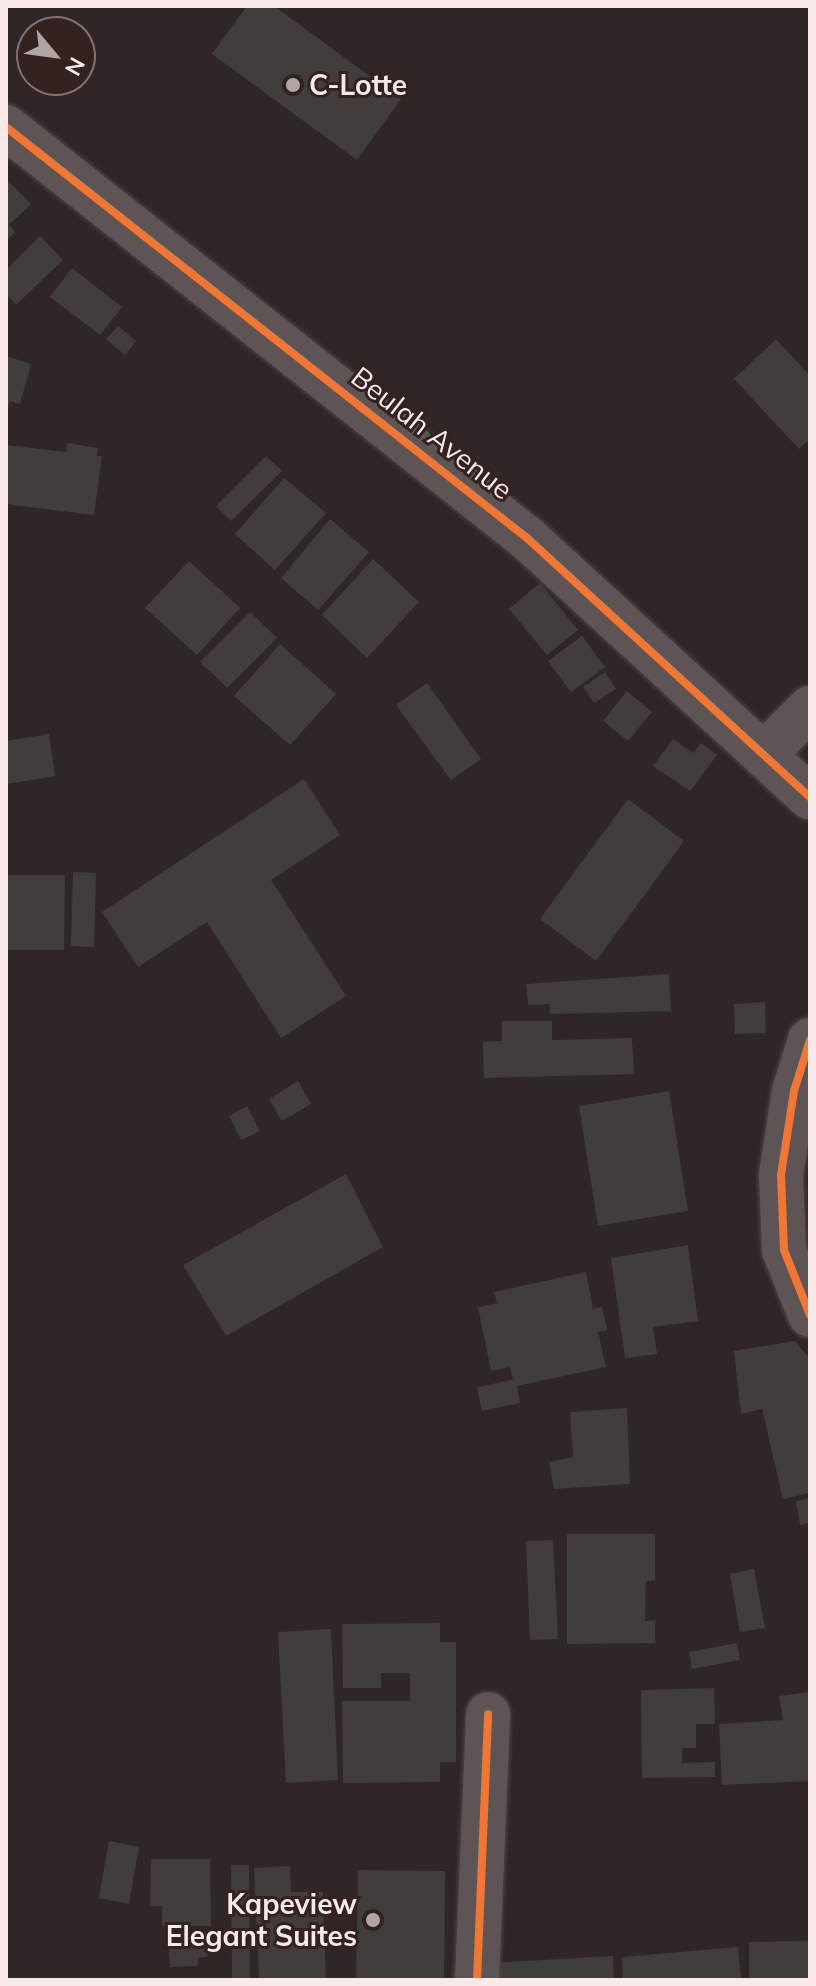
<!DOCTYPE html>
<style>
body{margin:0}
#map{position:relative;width:816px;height:1986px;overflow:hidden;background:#2f2625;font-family:Mulish,sans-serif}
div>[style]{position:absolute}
.building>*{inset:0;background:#403e3d}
.roads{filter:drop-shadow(0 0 2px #4c4443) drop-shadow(0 0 2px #4c4443)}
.minor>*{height:44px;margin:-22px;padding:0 22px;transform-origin:22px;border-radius:22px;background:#5d5554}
.cycleway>*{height:8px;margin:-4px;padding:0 4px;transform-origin:4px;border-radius:4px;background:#f07635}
.dots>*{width:22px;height:22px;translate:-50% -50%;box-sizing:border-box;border:4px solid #342220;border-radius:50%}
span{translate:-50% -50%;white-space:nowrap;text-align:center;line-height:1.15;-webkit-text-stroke:6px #342220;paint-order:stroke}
.poi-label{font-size:28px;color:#f7eae9;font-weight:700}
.left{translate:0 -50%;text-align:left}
.right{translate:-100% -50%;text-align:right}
.street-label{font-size:28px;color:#f7eae9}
.frame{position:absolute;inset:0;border:8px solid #f7eae9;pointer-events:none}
.north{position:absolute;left:16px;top:16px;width:80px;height:80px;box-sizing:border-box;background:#342220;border:2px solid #827270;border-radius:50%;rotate:119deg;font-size:22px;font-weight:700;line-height:32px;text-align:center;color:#f7eae9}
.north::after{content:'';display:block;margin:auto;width:28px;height:36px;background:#b1a5a4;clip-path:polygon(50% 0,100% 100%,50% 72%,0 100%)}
</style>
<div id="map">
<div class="building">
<div style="clip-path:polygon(247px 6px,274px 6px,401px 99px,357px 160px,212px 54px)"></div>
<div style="clip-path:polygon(8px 181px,31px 204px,9px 225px,15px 232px,6px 241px)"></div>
<div style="clip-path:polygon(40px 236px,63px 260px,16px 305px,6px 294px,6px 270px)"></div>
<div style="clip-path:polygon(72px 268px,122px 307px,100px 335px,50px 297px)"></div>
<div style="clip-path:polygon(118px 326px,136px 341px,125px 355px,106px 339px)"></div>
<div style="clip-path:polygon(776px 339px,810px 376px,810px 439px,799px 449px,734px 379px)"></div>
<div style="clip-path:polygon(6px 356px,31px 364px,20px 404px,10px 401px,7px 412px)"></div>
<div style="clip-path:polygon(68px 443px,98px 448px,97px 456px,102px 456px,94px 515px,6px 504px,6px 445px,66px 452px)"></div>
<div style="clip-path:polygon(266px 456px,282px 471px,231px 521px,216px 506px)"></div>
<div style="clip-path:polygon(284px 478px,326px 513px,275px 570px,235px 534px)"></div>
<div style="clip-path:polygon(330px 519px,369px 552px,318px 610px,281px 578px)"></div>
<div style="clip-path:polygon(373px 559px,419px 602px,367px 658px,322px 615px)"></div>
<div style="clip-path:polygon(189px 561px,240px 608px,197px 655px,145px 608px)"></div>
<div style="clip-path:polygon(540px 583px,578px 630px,547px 655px,509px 609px)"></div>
<div style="clip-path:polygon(250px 612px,277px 638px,227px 688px,200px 662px)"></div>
<div style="clip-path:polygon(582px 636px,605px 667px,571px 692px,548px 661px)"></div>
<div style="clip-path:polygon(280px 644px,336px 694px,290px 745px,234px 696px)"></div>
<div style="clip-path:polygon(605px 672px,616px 689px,594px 703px,583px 687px)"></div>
<div style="clip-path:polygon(427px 683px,481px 759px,451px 780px,396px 705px)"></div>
<div style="clip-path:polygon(627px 691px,652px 712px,628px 741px,603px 721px)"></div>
<div style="clip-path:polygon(49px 734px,55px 776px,6px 784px,6px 741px)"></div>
<div style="clip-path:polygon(673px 739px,693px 753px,701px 743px,717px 755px,690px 791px,653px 766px)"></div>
<div style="clip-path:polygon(304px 779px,340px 835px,271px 880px,346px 996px,281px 1038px,207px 922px,138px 967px,102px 912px)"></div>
<div style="clip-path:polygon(628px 799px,684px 841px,596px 961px,540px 919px)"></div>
<div style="clip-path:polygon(73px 872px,96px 873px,94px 947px,71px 946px)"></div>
<div style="clip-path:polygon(6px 875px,65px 875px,64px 950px,6px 950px)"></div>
<div style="clip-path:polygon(669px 974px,671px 1011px,550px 1014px,550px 1004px,528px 1005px,526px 984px)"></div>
<div style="clip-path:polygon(765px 1002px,766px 1033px,735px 1034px,734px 1004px)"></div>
<div style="clip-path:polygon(502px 1021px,552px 1021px,552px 1040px,632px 1038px,634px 1074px,484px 1078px,483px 1042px,502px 1041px)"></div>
<div style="clip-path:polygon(298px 1081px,311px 1104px,282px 1121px,269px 1099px)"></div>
<div style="clip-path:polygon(669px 1091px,688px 1211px,598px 1226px,579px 1106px)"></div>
<div style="clip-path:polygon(247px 1106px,260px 1131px,241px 1140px,229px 1116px)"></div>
<div style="clip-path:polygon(346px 1174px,383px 1247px,226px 1336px,183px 1265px)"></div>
<div style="clip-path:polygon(688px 1245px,698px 1321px,653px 1327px,657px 1354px,625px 1358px,611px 1258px)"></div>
<div style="clip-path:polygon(586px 1272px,593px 1309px,602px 1307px,607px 1330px,598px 1332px,606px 1367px,517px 1386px,520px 1403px,482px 1411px,477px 1387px,513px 1380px,510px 1367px,491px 1371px,478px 1307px,497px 1303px,494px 1292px)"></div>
<div style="clip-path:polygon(795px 1341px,810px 1359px,810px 1493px,783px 1499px,762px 1409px,741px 1414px,734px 1351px)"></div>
<div style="clip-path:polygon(627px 1408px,630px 1484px,554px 1489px,549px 1462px,573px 1457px,570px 1412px)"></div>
<div style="clip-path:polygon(810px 1498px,810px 1523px,800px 1525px,796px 1501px)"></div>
<div style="clip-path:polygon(567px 1534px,655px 1534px,655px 1581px,646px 1581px,645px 1621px,655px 1621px,655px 1643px,567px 1644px)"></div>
<div style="clip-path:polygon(553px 1540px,558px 1639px,530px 1640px,526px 1541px)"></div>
<div style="clip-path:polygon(754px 1569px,765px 1628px,740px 1632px,730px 1574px)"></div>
<div style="clip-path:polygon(440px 1623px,440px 1642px,456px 1642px,456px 1762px,440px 1762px,440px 1782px,343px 1783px,342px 1701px,410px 1701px,410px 1673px,381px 1673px,381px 1688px,343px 1688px,342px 1624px)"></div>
<div style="clip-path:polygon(331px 1629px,338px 1780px,286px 1783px,278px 1632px)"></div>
<div style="clip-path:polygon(737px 1643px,740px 1660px,692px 1669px,689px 1652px)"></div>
<div style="clip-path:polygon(714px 1688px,715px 1724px,696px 1724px,696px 1748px,682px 1748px,682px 1763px,715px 1762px,715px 1777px,642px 1778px,641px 1690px)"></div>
<div style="clip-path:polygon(810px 1692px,810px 1781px,722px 1785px,719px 1724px,783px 1720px,779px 1696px)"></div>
<div style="clip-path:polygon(109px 1841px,139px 1847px,129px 1904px,99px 1898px)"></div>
<div style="clip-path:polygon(151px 1859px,210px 1859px,211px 1926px,162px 1926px,162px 1906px,150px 1906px)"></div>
<div style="clip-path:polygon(231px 1865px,249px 1865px,250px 1980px,232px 1980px)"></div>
<div style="clip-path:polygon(290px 1866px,291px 1892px,323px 1892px,326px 1980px,259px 1980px,254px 1868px)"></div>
<div style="clip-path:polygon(358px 1870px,445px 1871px,444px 1980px,356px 1980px)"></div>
<div style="clip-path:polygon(207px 1937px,207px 1957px,198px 1958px,198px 1966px,170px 1967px,168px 1939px)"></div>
<div style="clip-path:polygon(810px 1941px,810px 1980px,749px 1980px,749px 1942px)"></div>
<div style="clip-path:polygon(738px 1947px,741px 1980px,623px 1980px,622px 1957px)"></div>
<div style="clip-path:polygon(613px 1956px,614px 1980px,492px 1980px,491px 1963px)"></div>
</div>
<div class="roads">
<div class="minor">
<div style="left:6px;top:127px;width:664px;rotate:38.27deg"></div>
<div style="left:527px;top:538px;width:384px;rotate:42.5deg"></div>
<div style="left:765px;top:753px;width:64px;rotate:-45deg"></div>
<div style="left:810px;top:1040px;width:53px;rotate:107.4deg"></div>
<div style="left:794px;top:1091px;width:85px;rotate:98.8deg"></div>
<div style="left:781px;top:1175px;width:75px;rotate:87.7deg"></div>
<div style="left:784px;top:1250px;width:70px;rotate:68.2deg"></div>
<div style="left:477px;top:1980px;width:266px;rotate:-87.6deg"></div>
</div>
</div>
<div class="cycleway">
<div style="left:6px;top:127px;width:664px;rotate:38.27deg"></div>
<div style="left:527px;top:538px;width:384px;rotate:42.5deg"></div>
<div style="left:810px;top:1040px;width:53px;rotate:107.4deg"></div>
<div style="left:794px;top:1091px;width:85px;rotate:98.8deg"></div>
<div style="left:781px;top:1175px;width:75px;rotate:87.7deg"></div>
<div style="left:784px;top:1250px;width:70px;rotate:68.2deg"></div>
<div style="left:477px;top:1980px;width:266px;rotate:-87.6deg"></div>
</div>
<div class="dots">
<div style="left:293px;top:85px;background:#b1a5a4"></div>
<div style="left:373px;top:1920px;background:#b1a5a4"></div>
</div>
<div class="poi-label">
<span class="left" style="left:309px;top:85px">C-Lotte</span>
<span class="right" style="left:357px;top:1920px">Kapeview<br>Elegant Suites</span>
</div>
<div class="street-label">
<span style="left:432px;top:433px;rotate:38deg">Beulah Avenue</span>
</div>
<div class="frame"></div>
<div class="north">N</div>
</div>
